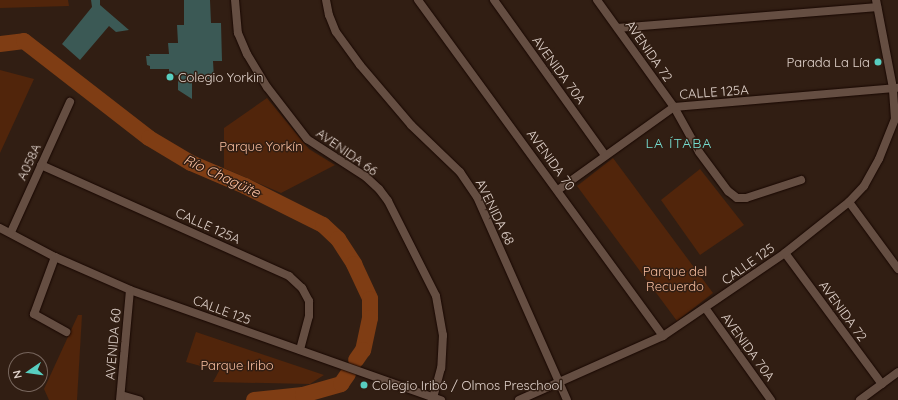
<!DOCTYPE html>
<meta charset="utf-8">
<style>
body{margin:0}
#map{position:relative;width:898px;height:400px;overflow:hidden;background:#311e13;font-family:Quicksand,sans-serif}
div>[style]{position:absolute}
.green>*{inset:0;background:#51250b}
.river>*{height:16px;margin:-8px;padding:0 8px;transform-origin:8px;border-radius:8px;background:#7f3d14}
.building>*{inset:0;background:#3b5955}
.roads{filter:drop-shadow(0 0 1px #180701) drop-shadow(0 0 1px #180701)}
.minor>*{height:8px;margin:-4px;padding:0 4px;transform-origin:4px;border-radius:4px;background:#654e42}
.dots>*{width:11px;height:11px;translate:-50% -50%;box-sizing:border-box;border:2px solid #311e13;border-radius:50%}
span{translate:-50% -50%;white-space:nowrap;text-align:center;line-height:1.15;-webkit-text-stroke:3px #311e13;paint-order:stroke}
.street-label{font-size:13px;color:#e1d3cc}
.poi-label{font-size:13px;color:#e1d3cc}
.right{translate:-100% -50%;text-align:right}
.left{translate:0 -50%;text-align:left}
.park-label{font-size:13px;color:#f9be9f}
.neighbourhood-label{font-size:14px;color:#76ded1;letter-spacing:1px}
.water-label{font-size:14px;color:#fec2a3;font-style:italic}
.north{position:absolute;left:8px;top:352px;width:40px;height:40px;box-sizing:border-box;background:#311e13;border:1px solid #77665d;border-radius:50%;rotate:257deg;font-size:11px;font-weight:700;line-height:16px;text-align:center;color:#e1d3cc}
.north::after{content:'';display:block;margin:auto;width:14px;height:18px;background:#58cec0;clip-path:polygon(50% 0,100% 100%,50% 72%,0 100%)}
</style>
<div id="map">
<div class="green">
<div style="clip-path:polygon(0 0,68px 0,69px 6px,0 8px)"></div>
<div style="clip-path:polygon(0 70px,34px 79px,0 153px)"></div>
<div style="clip-path:polygon(267px 98px,309px 149px,335px 165px,281px 193px,224px 168px,224px 128px)"></div>
<div style="clip-path:polygon(613px 158px,713px 293px,677px 321px,577px 186px)"></div>
<div style="clip-path:polygon(700px 169px,744px 225px,700px 255px,661px 200px)"></div>
<div style="clip-path:polygon(78px 315px,82px 315px,77px 400px,49px 400px,44px 389px)"></div>
<div style="clip-path:polygon(196px 332px,324px 375px,310px 384px,213px 382px,219px 371px,186px 362px)"></div>
</div>
<div class="river">
<div style="left:0;top:44px;width:24px;rotate:-7deg"></div>
<div style="left:24px;top:41px;width:158px;rotate:37.8deg"></div>
<div style="left:149px;top:138px;width:49px;rotate:30.8deg"></div>
<div style="left:191px;top:163px;width:59px;rotate:23.1deg"></div>
<div style="left:245px;top:186px;width:87px;rotate:26.6deg"></div>
<div style="left:323px;top:225px;width:21px;rotate:43deg"></div>
<div style="left:338px;top:239px;width:30px;rotate:57deg"></div>
<div style="left:354px;top:264px;width:38px;rotate:65deg"></div>
<div style="left:370px;top:299px;width:19px;rotate:90deg"></div>
<div style="left:370px;top:318px;width:33px;rotate:102deg"></div>
<div style="left:363px;top:350px;width:12px;rotate:125deg"></div>
<div style="left:254px;top:400px;width:49px;rotate:-5.8deg"></div>
<div style="left:303px;top:395px;width:40px;rotate:-16deg"></div>
<div style="left:341px;top:384px;width:12px;rotate:-55deg"></div>
</div>
<div class="building">
<div style="clip-path:polygon(91px 0,100px 0,100px 5px,129px 30px,116px 32px,109px 26px,80px 60px,62px 44px,92px 7px)"></div>
<div style="clip-path:polygon(184px 0,210px 0,211px 23px,221px 23px,222px 61px,213px 61px,214px 79px,192px 80px,192px 99px,178px 90px,178px 75px,169px 76px,169px 69px,150px 69px,150px 66px,147px 65px,146px 56px,150px 56px,149px 54px,169px 54px,168px 43px,178px 43px,177px 25px,184px 25px)"></div>
</div>
<div class="roads">
<div class="minor">
<div style="left:235px;top:0;width:33px;rotate:85deg"></div>
<div style="left:238px;top:33px;width:23px;rotate:67deg"></div>
<div style="left:247px;top:54px;width:39px;rotate:59deg"></div>
<div style="left:267px;top:87px;width:66px;rotate:52.4deg"></div>
<div style="left:307px;top:139px;width:70px;rotate:32.8deg"></div>
<div style="left:366px;top:177px;width:18px;rotate:43deg"></div>
<div style="left:379px;top:189px;width:15px;rotate:53deg"></div>
<div style="left:388px;top:201px;width:106px;rotate:63.2deg"></div>
<div style="left:436px;top:296px;width:40px;rotate:80deg"></div>
<div style="left:443px;top:335px;width:33px;rotate:93deg"></div>
<div style="left:441px;top:368px;width:31px;rotate:105deg"></div>
<div style="left:326px;top:0;width:15px;rotate:79deg"></div>
<div style="left:329px;top:15px;width:18px;rotate:68deg"></div>
<div style="left:336px;top:32px;width:41px;rotate:54deg"></div>
<div style="left:360px;top:65px;width:79px;rotate:49.6deg"></div>
<div style="left:411px;top:125px;width:68px;rotate:43.8deg"></div>
<div style="left:460px;top:172px;width:30px;rotate:56deg"></div>
<div style="left:477px;top:197px;width:222px;rotate:66.1deg"></div>
<div style="left:418px;top:0;width:416px;rotate:53.9deg"></div>
<div style="left:494px;top:0;width:191px;rotate:54.4deg"></div>
<div style="left:597px;top:0;width:132px;rotate:54.3deg"></div>
<div style="left:674px;top:107px;width:51px;rotate:60.9deg"></div>
<div style="left:699px;top:152px;width:49px;rotate:53.4deg"></div>
<div style="left:728px;top:191px;width:11px;rotate:38deg"></div>
<div style="left:737px;top:198px;width:9px"></div>
<div style="left:746px;top:198px;width:58px;rotate:-18.1deg"></div>
<div style="left:618px;top:28px;width:260px;rotate:-4.6deg"></div>
<div style="left:41px;top:165px;width:272px;rotate:24.1deg"></div>
<div style="left:289px;top:276px;width:18px;rotate:43deg"></div>
<div style="left:302px;top:288px;width:15px;rotate:62deg"></div>
<div style="left:309px;top:301px;width:15px;rotate:90deg"></div>
<div style="left:309px;top:316px;width:35px;rotate:105deg"></div>
<div style="left:558px;top:190px;width:143px;rotate:-35.6deg"></div>
<div style="left:674px;top:107px;width:224px;rotate:-4.9deg"></div>
<div style="left:849px;top:202px;width:83px;rotate:53.8deg"></div>
<div style="left:0;top:228px;width:62px;rotate:27.8deg"></div>
<div style="left:55px;top:257px;width:82px;rotate:23.7deg"></div>
<div style="left:130px;top:290px;width:330px;rotate:19.5deg"></div>
<div style="left:11px;top:232px;width:143px;rotate:-65.6deg"></div>
<div style="left:785px;top:253px;width:163px;rotate:53.5deg"></div>
<div style="left:55px;top:257px;width:61px;rotate:110.2deg"></div>
<div style="left:34px;top:314px;width:37px;rotate:29deg"></div>
<div style="left:706px;top:309px;width:112px;rotate:54.5deg"></div>
<div style="left:121px;top:395px;width:19px;rotate:16deg"></div>
<div style="left:120px;top:400px;width:110px;rotate:-84.8deg"></div>
<div style="left:519px;top:400px;width:158px;rotate:-24deg"></div>
<div style="left:663px;top:336px;width:148px;rotate:-34.2deg"></div>
<div style="left:785px;top:253px;width:82px;rotate:-38.6deg"></div>
<div style="left:849px;top:202px;width:22px;rotate:-47deg"></div>
<div style="left:864px;top:186px;width:31px;rotate:-61deg"></div>
<div style="left:879px;top:159px;width:43px;rotate:-68.2deg"></div>
<div style="left:895px;top:119px;width:31px;rotate:-94deg"></div>
<div style="left:893px;top:88px;width:90px;rotate:-100.9deg"></div>
<div style="left:860px;top:400px;width:47px;rotate:-36.4deg"></div>
</div>
</div>
<div class="dots">
<div style="left:878px;top:62px;background:#58cec0"></div>
<div style="left:170px;top:77px;background:#58cec0"></div>
<div style="left:364px;top:385px;background:#58cec0"></div>
</div>
<div class="street-label">
<span style="left:649px;top:51px;rotate:55deg">AVENIDA 72</span>
<span style="left:559px;top:70px;rotate:54deg">AVENIDA 70A</span>
<span style="left:714px;top:92px;rotate:-4deg">CALLE 125A</span>
<span style="left:347px;top:152px;rotate:35deg">AVENIDA 66</span>
<span style="left:551px;top:160px;rotate:54deg">AVENIDA 70</span>
<span style="left:29px;top:162px;rotate:-65deg">A058A</span>
<span style="left:495px;top:212px;rotate:64deg">AVENIDA 68</span>
<span style="left:208px;top:226px;rotate:24deg">CALLE 125A</span>
<span style="left:748px;top:264px;rotate:-35deg">CALLE 125</span>
<span style="left:222px;top:310px;rotate:20deg">CALLE 125</span>
<span style="left:843px;top:311px;rotate:54deg">AVENIDA 72</span>
<span style="left:113px;top:344px;rotate:-85deg">AVENIDA 60</span>
<span style="left:748px;top:347px;rotate:54deg">AVENIDA 70A</span>
</div>
<div class="poi-label">
<span class="right" style="left:870px;top:62px">Parada La Lía</span>
<span class="left" style="left:178px;top:77px">Colegio Yorkin</span>
<span class="left" style="left:372px;top:385px">Colegio Iribó / Olmos Preschool</span>
</div>
<div class="park-label">
<span style="left:261px;top:146px">Parque Yorkín</span>
<span style="left:675px;top:279px">Parque del<br>Recuerdo</span>
<span style="left:237px;top:365px">Parque Iribo</span>
</div>
<div class="neighbourhood-label">
<span style="left:679px;top:143px">LA ÍTABA</span>
</div>
<div class="water-label">
<span style="left:222px;top:176px;rotate:25deg">Río Chagüite</span>
</div>
<div class="north">N</div>
</div>
